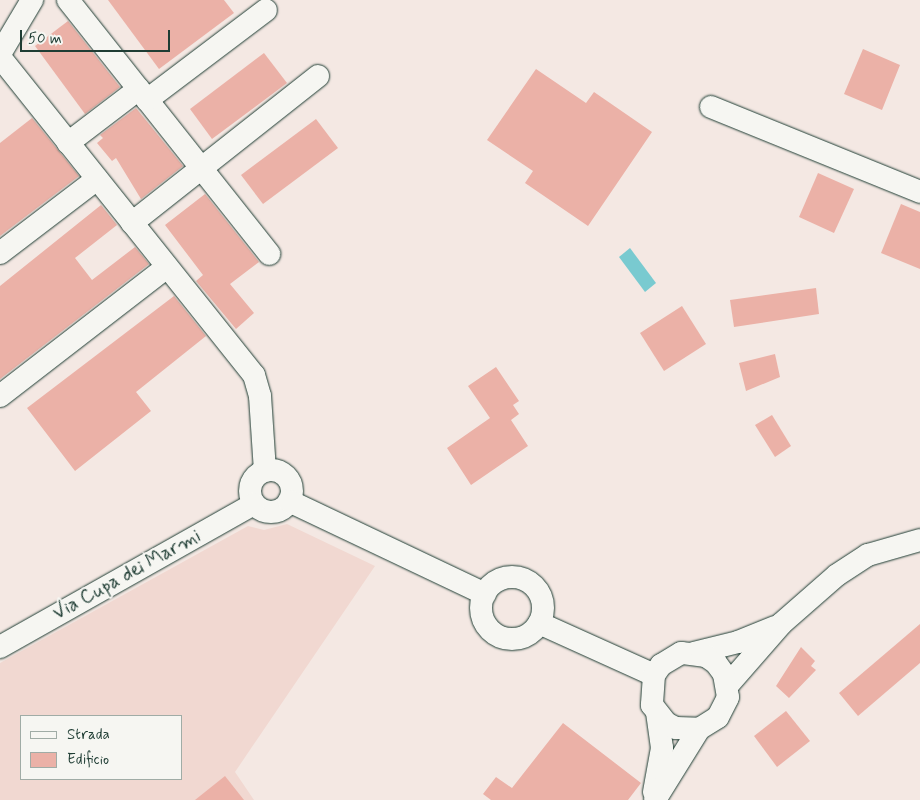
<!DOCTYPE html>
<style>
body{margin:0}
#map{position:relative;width:920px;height:800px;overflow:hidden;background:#f4e8e3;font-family:Mynerve,sans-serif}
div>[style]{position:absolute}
.built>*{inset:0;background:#f1d8d1}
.water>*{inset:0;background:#79cad0}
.building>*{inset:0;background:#ebb1a7}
.roads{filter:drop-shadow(0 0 1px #1f3d34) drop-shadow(0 0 1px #1f3d34)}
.minor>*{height:22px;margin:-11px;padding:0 11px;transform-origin:11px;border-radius:11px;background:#f6f6f2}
.minor>.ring{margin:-11px;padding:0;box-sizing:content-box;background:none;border:22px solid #f6f6f2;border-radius:50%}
span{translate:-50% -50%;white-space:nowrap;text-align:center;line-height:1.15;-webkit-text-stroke:4px #f6f6f2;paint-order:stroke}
.street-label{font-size:19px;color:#1f3d34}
.legend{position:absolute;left:20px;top:715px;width:162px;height:65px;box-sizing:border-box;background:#f6f6f2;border:1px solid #a0aca6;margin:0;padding:6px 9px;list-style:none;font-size:15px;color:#1f3d34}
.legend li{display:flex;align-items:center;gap:10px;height:25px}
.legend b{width:25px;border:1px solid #a0aca6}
.scale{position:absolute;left:20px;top:30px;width:150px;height:22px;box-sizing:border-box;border:2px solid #1f3d34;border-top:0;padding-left:6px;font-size:15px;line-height:18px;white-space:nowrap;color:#1f3d34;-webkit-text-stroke:4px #f6f6f2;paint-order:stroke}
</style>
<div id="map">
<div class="built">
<div style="clip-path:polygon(evenodd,287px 524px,375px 566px,235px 772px,254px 800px,0 800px,0 663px,248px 526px,264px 530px,287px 524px,21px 716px,181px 716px,181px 779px,21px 779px,21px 716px)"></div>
</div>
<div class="water">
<div style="clip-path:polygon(630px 248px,656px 283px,645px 292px,619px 257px)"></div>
</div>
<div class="building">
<div style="clip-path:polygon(108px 0,224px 0,234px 13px,159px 69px)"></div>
<div style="clip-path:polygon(68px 21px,120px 87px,85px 114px,35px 46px)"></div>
<div style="clip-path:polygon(863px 49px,900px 65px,882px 110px,844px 94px)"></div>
<div style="clip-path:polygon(264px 53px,287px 83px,212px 139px,190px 109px)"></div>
<div style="clip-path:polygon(536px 69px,586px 103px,594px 92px,652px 132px,588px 226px,525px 183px,533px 171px,487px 140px)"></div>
<div style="clip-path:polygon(136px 108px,183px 166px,141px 199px,116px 158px,112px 161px,97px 143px,103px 138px,100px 135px)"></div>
<div style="clip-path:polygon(32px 118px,79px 176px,0 236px,0 143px)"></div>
<div style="clip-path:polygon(316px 119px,338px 148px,263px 204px,241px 175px)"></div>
<div style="clip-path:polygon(818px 173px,854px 189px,834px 233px,799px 217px)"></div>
<div style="clip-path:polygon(205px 194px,259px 262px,230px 284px,254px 313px,236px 329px,196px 281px,203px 275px,165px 225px)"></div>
<div style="clip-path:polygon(901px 204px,920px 212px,920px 269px,881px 253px)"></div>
<div style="clip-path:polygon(101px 205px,117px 225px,75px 258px,92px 280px,135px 247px,149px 264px,0 379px,0 286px)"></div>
<div style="clip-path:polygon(816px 288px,819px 314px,734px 327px,730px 300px)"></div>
<div style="clip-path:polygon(174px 296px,206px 336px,136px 392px,151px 411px,75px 471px,27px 408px)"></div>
<div style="clip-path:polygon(682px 306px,706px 344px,664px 371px,640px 333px)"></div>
<div style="clip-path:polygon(775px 354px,780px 377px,746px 391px,739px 363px)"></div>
<div style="clip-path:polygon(496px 367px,519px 401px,513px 405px,519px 414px,511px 420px,528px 446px,471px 485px,447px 448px,490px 418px,468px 386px)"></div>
<div style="clip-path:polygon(772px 415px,791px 446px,775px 457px,755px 425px)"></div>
<div style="clip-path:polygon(920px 624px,920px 663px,858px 716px,839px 693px)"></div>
<div style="clip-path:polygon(801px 647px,815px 661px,811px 666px,816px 670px,789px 698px,776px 686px)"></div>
<div style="clip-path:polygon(786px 711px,810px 741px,777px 767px,754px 736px)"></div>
<div style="clip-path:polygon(563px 723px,641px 783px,628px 800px,491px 800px,483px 794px,496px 777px,512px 788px)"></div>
<div style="clip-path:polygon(225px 776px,244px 800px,195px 800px)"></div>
</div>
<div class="roads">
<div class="minor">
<div style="left:68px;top:0;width:324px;rotate:51.6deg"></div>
<div style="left:0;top:54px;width:63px;rotate:-59.3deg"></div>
<div style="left:0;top:57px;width:407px;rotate:51.4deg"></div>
<div style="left:254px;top:375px;width:22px;rotate:74deg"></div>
<div style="left:260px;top:396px;width:75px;rotate:86.2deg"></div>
<div style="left:147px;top:100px;width:149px;rotate:-37.1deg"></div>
<div style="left:711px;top:107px;width:226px;rotate:22.1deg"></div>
<div style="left:68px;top:143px;width:89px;rotate:-37.3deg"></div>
<div style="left:132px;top:223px;width:237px;rotate:-38.3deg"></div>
<div style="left:0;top:253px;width:122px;rotate:-37.3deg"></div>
<div style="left:0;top:396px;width:211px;rotate:-37.7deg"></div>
<div class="ring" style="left:250px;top:470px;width:20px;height:20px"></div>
<div style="left:289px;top:501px;width:217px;rotate:25.4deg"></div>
<div class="ring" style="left:481px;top:577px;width:40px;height:40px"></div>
<div style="left:539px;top:623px;width:126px;rotate:24.3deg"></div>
<div style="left:0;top:647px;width:291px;rotate:-29.4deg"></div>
<div style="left:694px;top:653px;width:45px;rotate:-14deg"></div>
<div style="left:738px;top:642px;width:40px;rotate:-22deg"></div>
<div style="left:727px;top:686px;width:82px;rotate:-48.9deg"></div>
<div style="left:781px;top:624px;width:74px;rotate:-41.2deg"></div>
<div style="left:837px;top:575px;width:37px;rotate:-33deg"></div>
<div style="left:868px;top:555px;width:54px;rotate:-16.1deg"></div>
<div style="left:654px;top:792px;width:45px;rotate:-79.7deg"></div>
<div style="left:662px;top:748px;width:34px;rotate:-98deg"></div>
<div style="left:655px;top:800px;width:84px;rotate:-58.2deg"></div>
<div style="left:699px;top:729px;width:22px;rotate:-32deg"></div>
<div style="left:718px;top:717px;width:22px;rotate:-63deg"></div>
<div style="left:728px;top:697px;width:23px;rotate:-100deg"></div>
<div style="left:724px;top:674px;width:14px;rotate:-126deg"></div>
<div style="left:716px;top:663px;width:12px;rotate:-145deg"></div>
<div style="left:706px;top:656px;width:25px;rotate:-173deg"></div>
<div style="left:681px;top:653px;width:23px;rotate:149deg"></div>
<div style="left:661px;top:665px;width:12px;rotate:125deg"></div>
<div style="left:654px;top:675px;width:30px;rotate:94deg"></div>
<div style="left:652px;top:705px;width:23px;rotate:52deg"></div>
<div style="left:666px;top:723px;width:11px;rotate:27deg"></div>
<div style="left:676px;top:728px;width:23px;rotate:2deg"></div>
</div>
</div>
<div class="street-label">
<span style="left:127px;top:575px;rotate:-29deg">Via Cupa dei Marmi</span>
</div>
<ul class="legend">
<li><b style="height:6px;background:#f6f6f2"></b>Strada</li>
<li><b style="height:14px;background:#ebb1a7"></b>Edificio</li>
</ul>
<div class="scale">50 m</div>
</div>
